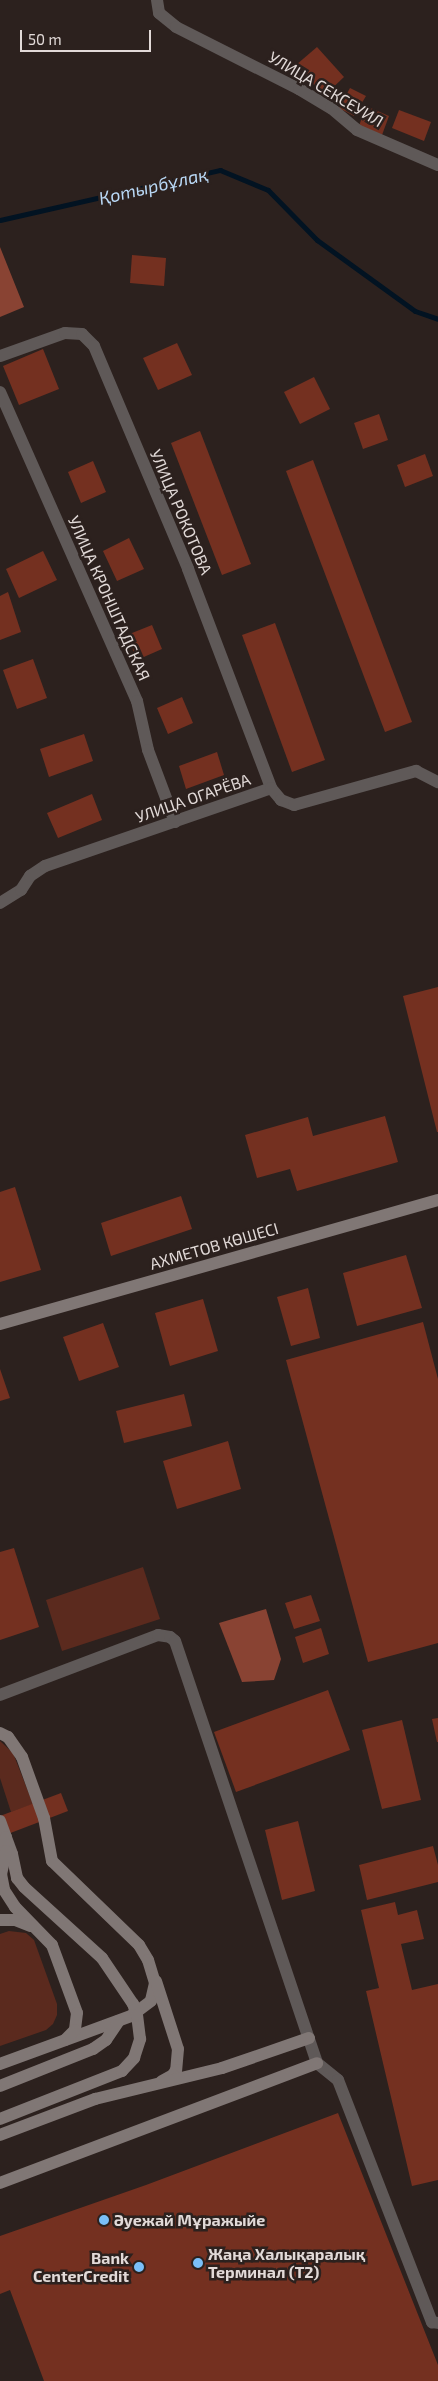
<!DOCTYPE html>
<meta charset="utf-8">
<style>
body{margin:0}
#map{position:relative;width:438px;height:2381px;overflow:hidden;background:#2c211e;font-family:"Exo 2",sans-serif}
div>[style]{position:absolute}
.green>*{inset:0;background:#5b2a1e}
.forest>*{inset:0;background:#894333}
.stream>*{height:5px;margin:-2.5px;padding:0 2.5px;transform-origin:2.5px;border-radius:2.5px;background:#021322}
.building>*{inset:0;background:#743020}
.street>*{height:12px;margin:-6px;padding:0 6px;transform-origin:6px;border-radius:6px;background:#5f5958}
.secondary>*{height:12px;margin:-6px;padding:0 6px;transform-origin:6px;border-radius:6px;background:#807775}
.secondary-bridge>*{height:12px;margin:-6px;padding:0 6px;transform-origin:6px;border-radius:6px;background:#807775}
.dots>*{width:14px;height:14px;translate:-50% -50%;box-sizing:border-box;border:2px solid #2c211e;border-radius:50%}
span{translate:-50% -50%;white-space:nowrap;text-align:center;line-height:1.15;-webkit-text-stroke:5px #2c211e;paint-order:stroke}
.street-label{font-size:16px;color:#e2dad8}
.poi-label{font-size:16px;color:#e2dad8;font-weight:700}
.left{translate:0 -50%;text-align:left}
.right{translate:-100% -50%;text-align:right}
.water-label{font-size:18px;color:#b9d8f5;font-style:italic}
.scale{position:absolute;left:20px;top:30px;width:131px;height:22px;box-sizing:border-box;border:2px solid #e2dad8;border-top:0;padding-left:6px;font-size:15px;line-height:18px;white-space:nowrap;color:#e2dad8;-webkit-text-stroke:4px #2c211e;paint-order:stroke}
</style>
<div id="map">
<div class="green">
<div style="clip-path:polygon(143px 1567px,160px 1619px,62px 1651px,46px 1600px)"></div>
<div style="clip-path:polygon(0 1741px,13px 1753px,33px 1804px,11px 1812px,0 1778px)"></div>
<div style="clip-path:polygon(9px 1931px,26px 1933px,34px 1940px,57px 2004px,57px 2015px,53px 2024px,46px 2030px,0 2046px,0 1934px)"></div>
</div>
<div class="forest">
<div style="clip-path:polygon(0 247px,24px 307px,0 317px)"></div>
<div style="clip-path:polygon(266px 1609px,281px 1659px,274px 1680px,242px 1682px,219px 1623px)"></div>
</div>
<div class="stream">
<div style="left:0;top:220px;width:226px;rotate:-12.8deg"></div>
<div style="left:220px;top:170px;width:52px;rotate:22.6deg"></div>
<div style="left:268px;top:190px;width:70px;rotate:45.6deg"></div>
<div style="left:317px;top:240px;width:121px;rotate:35.9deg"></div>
<div style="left:415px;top:311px;width:24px;rotate:19deg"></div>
</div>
<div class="building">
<div style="clip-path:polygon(317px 47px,344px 77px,324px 96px,296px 65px)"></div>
<div style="clip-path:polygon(350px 88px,366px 96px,354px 116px,339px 108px)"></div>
<div style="clip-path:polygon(366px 106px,389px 116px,382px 135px,359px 126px)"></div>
<div style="clip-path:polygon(399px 110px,431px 122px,424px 141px,392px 128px)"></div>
<div style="clip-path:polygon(132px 255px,166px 258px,164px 286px,130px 283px)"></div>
<div style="clip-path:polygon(177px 343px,192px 375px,158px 390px,143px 358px)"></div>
<div style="clip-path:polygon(43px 349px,59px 389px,19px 405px,3px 366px)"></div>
<div style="clip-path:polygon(314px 377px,330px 409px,300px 424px,284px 392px)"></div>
<div style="clip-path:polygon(379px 414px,388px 440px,363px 449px,354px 423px)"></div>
<div style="clip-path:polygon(200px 431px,251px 564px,222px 575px,171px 443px)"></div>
<div style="clip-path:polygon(425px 454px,433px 476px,405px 487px,397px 465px)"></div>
<div style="clip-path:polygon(313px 460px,412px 722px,385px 732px,286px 471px)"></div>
<div style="clip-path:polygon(93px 461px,106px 492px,81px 503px,68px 472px)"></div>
<div style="clip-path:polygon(129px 538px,144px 569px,117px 581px,103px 551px)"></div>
<div style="clip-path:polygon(43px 551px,57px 580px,19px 598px,6px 569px)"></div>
<div style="clip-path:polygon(8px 592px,21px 632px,0 640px,0 596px)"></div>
<div style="clip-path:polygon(275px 623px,325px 760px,292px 772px,242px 635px)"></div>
<div style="clip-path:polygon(152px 625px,162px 649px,137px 660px,127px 635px)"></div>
<div style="clip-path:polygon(33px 659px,47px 698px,17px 709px,3px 670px)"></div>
<div style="clip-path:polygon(182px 697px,193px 723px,168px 734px,157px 708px)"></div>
<div style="clip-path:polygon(84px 734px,93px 761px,49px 777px,40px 749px)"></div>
<div style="clip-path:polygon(217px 752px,224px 775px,186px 789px,179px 766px)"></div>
<div style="clip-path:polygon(92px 794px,102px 820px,58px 838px,47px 813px)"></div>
<div style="clip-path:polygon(438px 987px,438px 1132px,437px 1132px,403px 996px)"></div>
<div style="clip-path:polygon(385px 1116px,398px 1162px,297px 1191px,290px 1169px,257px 1178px,245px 1135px,308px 1117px,313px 1136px)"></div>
<div style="clip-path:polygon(15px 1187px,41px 1270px,0 1282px,0 1192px)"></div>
<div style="clip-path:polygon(181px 1196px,192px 1229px,111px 1256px,101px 1223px)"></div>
<div style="clip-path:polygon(406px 1255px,422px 1308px,357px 1326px,343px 1273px)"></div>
<div style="clip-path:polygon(308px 1288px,320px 1338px,291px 1346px,277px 1297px)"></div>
<div style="clip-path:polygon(203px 1299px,218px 1351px,170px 1366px,155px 1313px)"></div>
<div style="clip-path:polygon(423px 1322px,438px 1379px,438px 1643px,368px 1662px,286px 1360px)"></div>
<div style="clip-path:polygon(103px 1323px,119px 1367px,79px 1381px,63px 1337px)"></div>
<div style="clip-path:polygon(0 1369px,10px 1398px,0 1401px)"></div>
<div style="clip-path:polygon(184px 1394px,192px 1426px,124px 1443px,116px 1411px)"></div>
<div style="clip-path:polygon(228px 1441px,241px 1489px,177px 1509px,163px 1461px)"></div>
<div style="clip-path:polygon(14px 1548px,39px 1627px,0 1640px,0 1552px)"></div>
<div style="clip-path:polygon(311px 1595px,320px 1621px,294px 1629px,285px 1603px)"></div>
<div style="clip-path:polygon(321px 1628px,329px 1654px,303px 1663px,295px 1637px)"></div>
<div style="clip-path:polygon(328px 1690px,350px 1750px,236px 1792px,214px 1732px)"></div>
<div style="clip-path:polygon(438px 1718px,438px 1742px,437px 1742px,432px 1719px)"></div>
<div style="clip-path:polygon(402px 1720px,421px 1800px,382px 1809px,362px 1730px)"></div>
<div style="clip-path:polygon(61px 1793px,68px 1811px,0 1837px,0 1816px)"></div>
<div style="clip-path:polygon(298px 1821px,315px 1891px,282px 1900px,265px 1830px)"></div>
<div style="clip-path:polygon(433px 1846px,438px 1865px,438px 1882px,367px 1900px,359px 1865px)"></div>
<div style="clip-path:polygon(395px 1902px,398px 1915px,417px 1910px,424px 1939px,401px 1944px,412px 1990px,438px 1984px,438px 2180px,412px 2186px,366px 1991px,379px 1988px,361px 1910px)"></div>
<div style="clip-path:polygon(338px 2113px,438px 2365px,438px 2381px,44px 2381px,10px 2290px,0 2294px,0 2236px,146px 2185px)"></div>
</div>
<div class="street">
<div style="left:157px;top:0;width:13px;rotate:81deg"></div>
<div style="left:159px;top:13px;width:22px;rotate:39deg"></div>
<div style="left:176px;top:27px;width:138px;rotate:26.8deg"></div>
<div style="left:299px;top:89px;width:37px;rotate:31deg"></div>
<div style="left:331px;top:108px;width:34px;rotate:40deg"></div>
<div style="left:357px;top:130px;width:88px;rotate:23.4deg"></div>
<div style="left:0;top:356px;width:69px;rotate:-19.5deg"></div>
<div style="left:65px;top:333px;width:17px;rotate:3deg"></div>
<div style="left:82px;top:334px;width:17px;rotate:45deg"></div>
<div style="left:94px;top:346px;width:242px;rotate:67.1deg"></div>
<div style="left:188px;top:569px;width:234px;rotate:69.2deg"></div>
<div style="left:0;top:392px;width:338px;rotate:66.1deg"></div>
<div style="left:137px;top:701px;width:50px;rotate:77.3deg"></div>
<div style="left:148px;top:750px;width:77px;rotate:69.4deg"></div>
<div style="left:0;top:903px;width:25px;rotate:-32deg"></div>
<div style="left:21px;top:890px;width:17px;rotate:-57deg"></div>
<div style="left:30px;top:876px;width:18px;rotate:-34deg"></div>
<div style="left:45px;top:866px;width:239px;rotate:-19deg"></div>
<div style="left:271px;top:788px;width:16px;rotate:50deg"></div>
<div style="left:281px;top:800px;width:14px;rotate:21deg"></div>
<div style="left:294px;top:805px;width:127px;rotate:-15.6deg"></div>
<div style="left:416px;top:771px;width:25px;rotate:27deg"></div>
<div style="left:0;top:1695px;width:169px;rotate:-20.8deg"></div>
<div style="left:158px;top:1635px;width:12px;rotate:9deg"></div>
<div style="left:170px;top:1637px;width:6px;rotate:39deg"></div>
<div style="left:175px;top:1641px;width:445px;rotate:71.4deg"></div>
<div style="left:317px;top:2063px;width:27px;rotate:39deg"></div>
<div style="left:338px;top:2080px;width:260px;rotate:68.8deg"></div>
<div style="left:432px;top:2322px;width:6px;rotate:9deg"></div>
</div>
<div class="secondary">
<div style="left:0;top:1324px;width:455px;rotate:-15.8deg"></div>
<div style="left:0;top:1733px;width:9px;rotate:27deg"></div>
<div style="left:8px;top:1737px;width:24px;rotate:55deg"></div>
<div style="left:22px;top:1757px;width:65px;rotate:70.2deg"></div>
<div style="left:44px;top:1818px;width:44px;rotate:79.5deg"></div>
<div style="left:52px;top:1861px;width:121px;rotate:44deg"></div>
<div style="left:139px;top:1945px;width:17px;rotate:59deg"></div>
<div style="left:148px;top:1960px;width:24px;rotate:73deg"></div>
<div style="left:155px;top:1983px;width:18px;rotate:103deg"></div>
<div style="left:151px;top:2001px;width:25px;rotate:143deg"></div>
<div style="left:131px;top:2016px;width:140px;rotate:159.9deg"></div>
<div style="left:0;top:1821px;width:35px;rotate:70deg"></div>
<div style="left:12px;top:1854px;width:25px;rotate:78deg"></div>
<div style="left:17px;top:1878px;width:11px;rotate:52deg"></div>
<div style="left:6px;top:1837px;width:14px;rotate:90deg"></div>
<div style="left:6px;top:1851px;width:24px;rotate:102deg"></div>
<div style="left:1px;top:1874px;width:16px;rotate:79deg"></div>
<div style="left:4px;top:1890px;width:20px;rotate:57deg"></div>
<div style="left:15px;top:1907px;width:53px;rotate:45.8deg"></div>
<div style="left:52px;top:1945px;width:72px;rotate:69.8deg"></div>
<div style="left:77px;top:2013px;width:17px;rotate:97deg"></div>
<div style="left:75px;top:2030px;width:14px;rotate:135deg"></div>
<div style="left:0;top:1920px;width:15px"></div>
<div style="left:15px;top:1920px;width:17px;rotate:21deg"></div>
<div style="left:156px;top:1981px;width:71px;rotate:72.1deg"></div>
<div style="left:178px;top:2049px;width:21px;rotate:95deg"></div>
<div style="left:176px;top:2070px;width:6px;rotate:121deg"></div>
<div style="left:173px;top:2075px;width:13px;rotate:151deg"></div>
<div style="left:0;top:2086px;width:100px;rotate:-21.7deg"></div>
<div style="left:93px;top:2049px;width:16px;rotate:-35deg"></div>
<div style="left:106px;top:2040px;width:23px;rotate:-56deg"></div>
<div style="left:0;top:2135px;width:102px;rotate:-20.8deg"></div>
<div style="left:95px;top:2099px;width:131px;rotate:-13.7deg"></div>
<div style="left:222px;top:2068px;width:92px;rotate:-19deg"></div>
<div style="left:0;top:2183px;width:339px;rotate:-20.7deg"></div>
</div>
<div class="secondary-bridge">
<div style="left:0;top:2119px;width:131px;rotate:-21.5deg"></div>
<div style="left:122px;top:2071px;width:18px;rotate:-47deg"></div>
<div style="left:134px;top:2058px;width:20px;rotate:-72deg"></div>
<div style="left:140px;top:2039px;width:23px;rotate:-97deg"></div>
<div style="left:137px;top:2016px;width:13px;rotate:-108deg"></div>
<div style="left:133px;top:2004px;width:55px;rotate:-124deg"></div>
<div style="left:102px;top:1958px;width:105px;rotate:-137.7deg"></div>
</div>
<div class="dots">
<div style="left:104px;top:2220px;background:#7abff8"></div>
<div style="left:198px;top:2263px;background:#7abff8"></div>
<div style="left:139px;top:2267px;background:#7abff8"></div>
</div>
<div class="street-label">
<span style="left:326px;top:89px;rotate:31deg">УЛИЦА СЕКСЕУИЛ</span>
<span style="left:181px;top:512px;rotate:67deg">УЛИЦА РОКОТОВА</span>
<span style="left:109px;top:598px;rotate:66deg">УЛИЦА КРОНШТАДСКАЯ</span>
<span style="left:193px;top:798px;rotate:-19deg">УЛИЦА ОГАРЁВА</span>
<span style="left:214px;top:1246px;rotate:-16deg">АХМЕТОВ КӨШЕСІ</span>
</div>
<div class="poi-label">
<span class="left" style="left:114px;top:2220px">Әуежай Мұражыйе</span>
<span class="left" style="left:208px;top:2263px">Жаңа Халықаралық<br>Терминал (Т2)</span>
<span class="right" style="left:129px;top:2267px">Bank<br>CenterCredit</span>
</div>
<div class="water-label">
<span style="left:153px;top:186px;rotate:-13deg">Қотырбұлақ</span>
</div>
<div class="scale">50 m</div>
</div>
